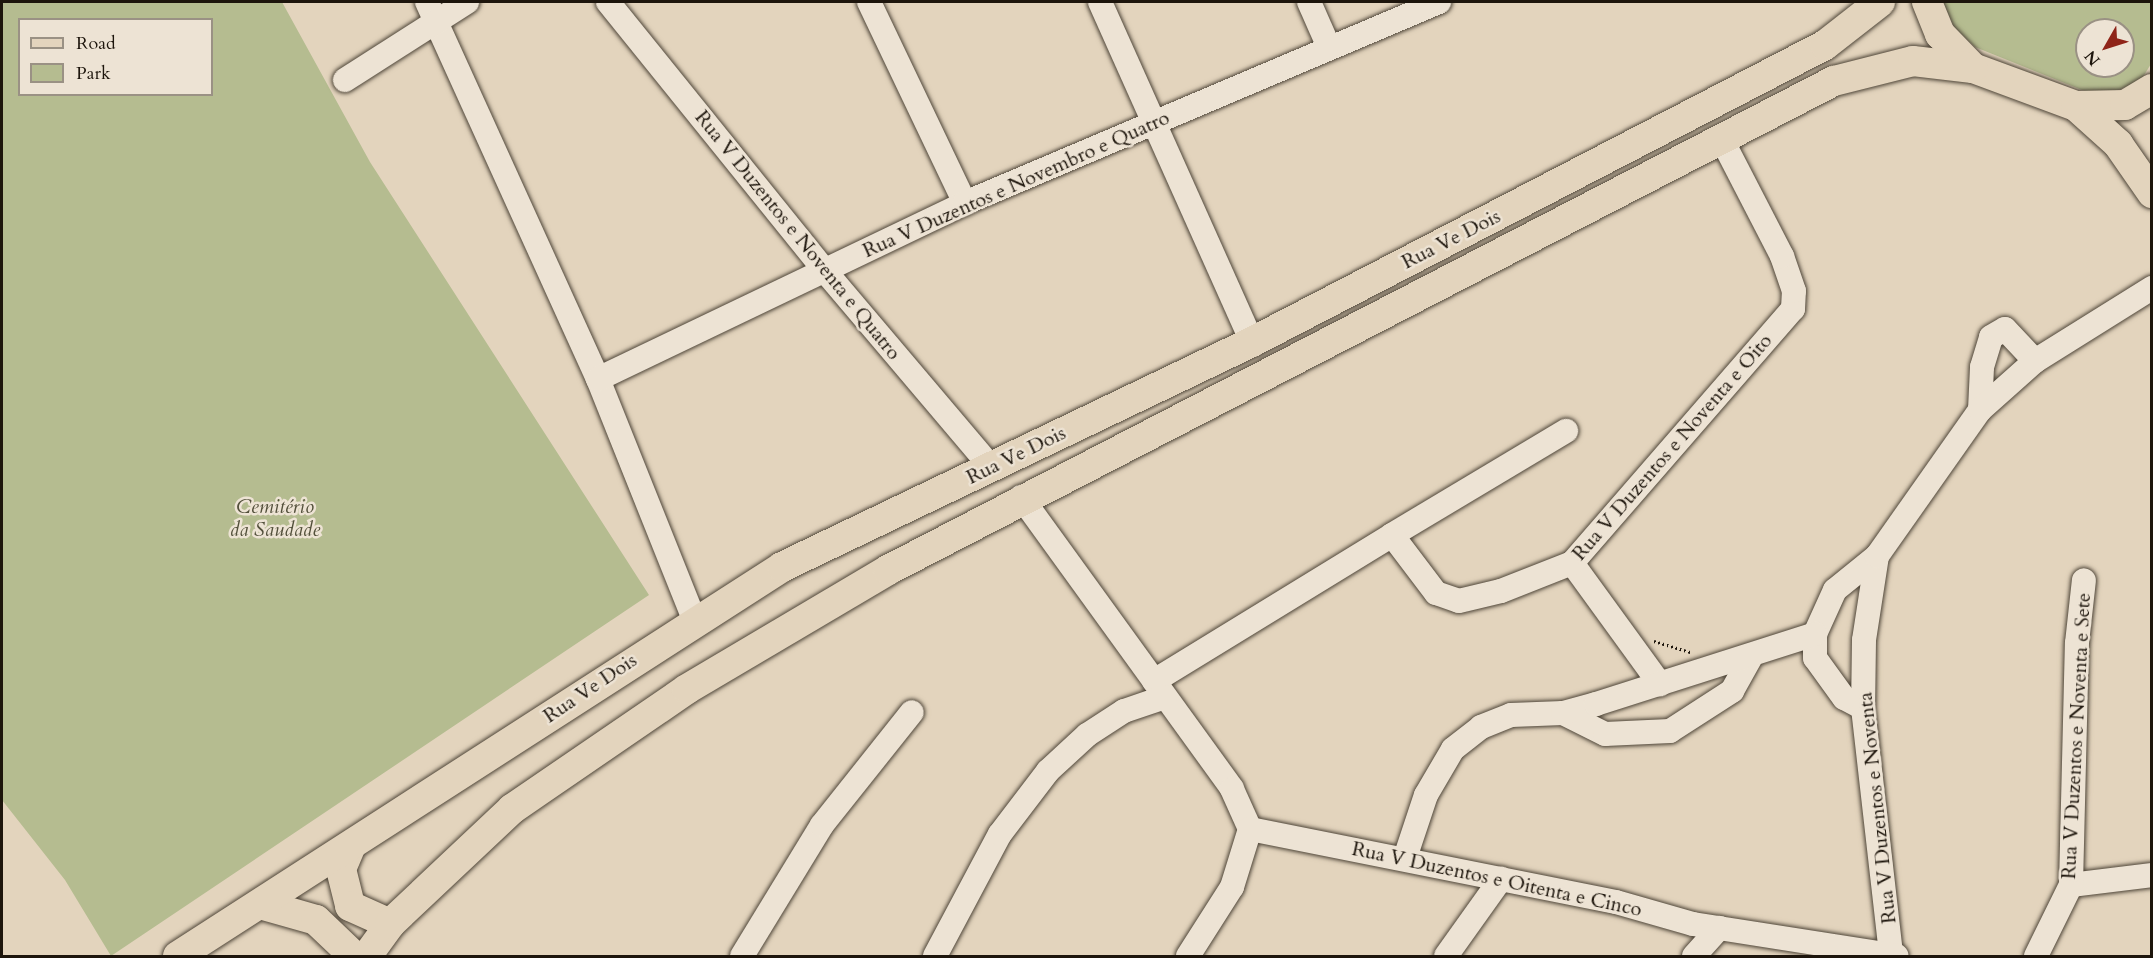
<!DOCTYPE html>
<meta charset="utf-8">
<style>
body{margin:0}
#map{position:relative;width:2153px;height:958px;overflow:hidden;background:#e3d4bd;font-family:Cardo,serif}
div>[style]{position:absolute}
.green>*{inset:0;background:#b5bc90}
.path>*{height:3px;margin-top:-1.5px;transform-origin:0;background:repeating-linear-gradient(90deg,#1d150c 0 1.5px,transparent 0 4.5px)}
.roads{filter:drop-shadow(0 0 2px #4e4538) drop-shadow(0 0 2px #4e4538)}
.minor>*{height:24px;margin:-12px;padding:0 12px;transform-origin:12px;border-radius:12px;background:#ede3d4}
.major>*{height:30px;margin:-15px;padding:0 15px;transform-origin:15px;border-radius:15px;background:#e3d4bd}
span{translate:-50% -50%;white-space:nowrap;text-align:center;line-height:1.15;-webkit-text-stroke:5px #ede3d4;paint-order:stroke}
.street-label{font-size:20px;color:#1d150c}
.park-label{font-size:20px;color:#524f3a;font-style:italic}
.frame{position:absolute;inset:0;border:3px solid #1d150c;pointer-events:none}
.legend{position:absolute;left:18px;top:18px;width:195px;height:78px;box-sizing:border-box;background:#ede3d4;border:2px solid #9a9184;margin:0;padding:8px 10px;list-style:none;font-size:18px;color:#1d150c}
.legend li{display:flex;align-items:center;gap:12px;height:30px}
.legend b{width:30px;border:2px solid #9a9184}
.north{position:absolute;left:2075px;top:18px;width:60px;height:60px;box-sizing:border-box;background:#ede3d4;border:2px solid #9a9184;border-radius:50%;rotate:231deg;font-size:16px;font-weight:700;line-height:24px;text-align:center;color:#1d150c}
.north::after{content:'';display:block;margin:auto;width:21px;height:27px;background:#8f2418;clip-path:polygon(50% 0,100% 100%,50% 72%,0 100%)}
</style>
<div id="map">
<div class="green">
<div style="clip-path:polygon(evenodd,2px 2px,282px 2px,370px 162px,649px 595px,111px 956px,65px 880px,2px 800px,2px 2px,20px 20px,212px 20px,212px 94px,20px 94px,20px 20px)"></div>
<div style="clip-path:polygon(evenodd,1943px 2px,2151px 2px,2151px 64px,2141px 80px,2114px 92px,2092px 94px,1975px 47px,1954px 27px,1943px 2px,2087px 30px,2123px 30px,2123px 66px,2087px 66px,2087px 30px)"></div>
</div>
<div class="path">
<div style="left:1654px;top:641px;width:39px;rotate:17deg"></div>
</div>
<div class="roads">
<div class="minor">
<div style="left:427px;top:2px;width:414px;rotate:65.6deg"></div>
<div style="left:598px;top:379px;width:258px;rotate:68.2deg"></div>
<div style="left:608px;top:2px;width:344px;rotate:51.1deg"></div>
<div style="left:824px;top:270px;width:258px;rotate:49.7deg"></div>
<div style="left:869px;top:2px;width:223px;rotate:64.5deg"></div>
<div style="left:1100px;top:2px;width:372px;rotate:65.9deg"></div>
<div style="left:1309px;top:2px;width:47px;rotate:66.2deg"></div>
<div style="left:345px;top:80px;width:145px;rotate:-32.6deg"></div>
<div style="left:598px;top:379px;width:407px;rotate:-25.6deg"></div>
<div style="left:965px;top:203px;width:515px;rotate:-22.98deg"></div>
<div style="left:1980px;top:410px;width:43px;rotate:-87.3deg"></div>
<div style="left:1982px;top:367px;width:31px;rotate:-73deg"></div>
<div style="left:1991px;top:337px;width:16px;rotate:-30deg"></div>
<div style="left:2005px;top:329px;width:44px;rotate:46.8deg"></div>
<div style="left:1021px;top:497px;width:360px;rotate:54.1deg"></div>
<div style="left:1232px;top:789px;width:44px;rotate:65.8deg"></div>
<div style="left:1392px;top:535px;width:203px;rotate:-30.9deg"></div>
<div style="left:1877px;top:556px;width:85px;rotate:98.8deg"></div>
<div style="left:1864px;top:640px;width:68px;rotate:90.8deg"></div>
<div style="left:1863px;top:708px;width:247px;rotate:83.5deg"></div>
<div style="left:1572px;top:563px;width:150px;rotate:54deg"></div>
<div style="left:1154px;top:681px;width:279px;rotate:-31.5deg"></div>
<div style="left:1392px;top:535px;width:73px;rotate:52.8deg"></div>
<div style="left:1436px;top:593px;width:24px;rotate:19deg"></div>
<div style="left:1459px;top:601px;width:43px;rotate:-13.4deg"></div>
<div style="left:1501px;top:591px;width:76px;rotate:-21.5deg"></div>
<div style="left:1572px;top:563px;width:337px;rotate:-49deg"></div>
<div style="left:1793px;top:309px;width:18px;rotate:-87deg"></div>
<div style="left:1794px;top:291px;width:37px;rotate:-109deg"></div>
<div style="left:1782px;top:256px;width:131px;rotate:-117.3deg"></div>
<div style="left:1863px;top:708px;width:21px;rotate:-152deg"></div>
<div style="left:1844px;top:698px;width:49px;rotate:-125.9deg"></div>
<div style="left:1815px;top:658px;width:24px;rotate:-90deg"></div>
<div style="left:1815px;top:634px;width:48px;rotate:-65.6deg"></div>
<div style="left:1835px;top:590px;width:54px;rotate:-39deg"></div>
<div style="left:1877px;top:556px;width:179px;rotate:-54.8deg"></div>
<div style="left:1980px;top:410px;width:74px;rotate:-41.7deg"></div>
<div style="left:2035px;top:361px;width:138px;rotate:-32deg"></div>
<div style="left:1563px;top:713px;width:47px;rotate:26.6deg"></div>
<div style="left:1605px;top:734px;width:65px;rotate:-2.6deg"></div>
<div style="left:1670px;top:731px;width:74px;rotate:-32.8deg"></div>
<div style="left:1732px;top:691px;width:41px;rotate:-60.9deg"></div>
<div style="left:1250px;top:829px;width:373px;rotate:11.3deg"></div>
<div style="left:1616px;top:902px;width:80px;rotate:15.9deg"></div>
<div style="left:1693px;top:924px;width:206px;rotate:8.9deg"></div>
<div style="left:1405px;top:858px;width:66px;rotate:-71.6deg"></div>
<div style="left:1426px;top:795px;width:53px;rotate:-59.6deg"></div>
<div style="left:1453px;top:749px;width:36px;rotate:-38deg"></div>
<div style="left:1481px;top:727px;width:32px;rotate:-22deg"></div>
<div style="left:1511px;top:715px;width:52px;rotate:-2.2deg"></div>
<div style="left:1563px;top:713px;width:34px;rotate:-15deg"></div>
<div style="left:1596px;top:704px;width:230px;rotate:-17.7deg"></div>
<div style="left:2071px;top:885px;width:82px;rotate:-7deg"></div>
<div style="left:742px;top:956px;width:153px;rotate:-58.6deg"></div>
<div style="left:822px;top:825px;width:144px;rotate:-51.5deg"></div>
<div style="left:935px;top:956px;width:138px;rotate:-62deg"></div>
<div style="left:1000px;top:834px;width:79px;rotate:-52.7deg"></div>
<div style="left:1048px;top:771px;width:53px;rotate:-42.7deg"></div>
<div style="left:1087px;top:735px;width:44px;rotate:-33deg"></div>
<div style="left:1124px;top:711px;width:43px;rotate:-18.9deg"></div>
<div style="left:1188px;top:956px;width:82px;rotate:-57.5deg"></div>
<div style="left:1232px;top:887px;width:61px;rotate:-72.8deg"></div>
<div style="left:1446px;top:956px;width:95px;rotate:-54.5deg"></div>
<div style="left:1694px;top:956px;width:38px;rotate:-48deg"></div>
<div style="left:2036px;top:956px;width:79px;rotate:-63.8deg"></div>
<div style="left:2071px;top:885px;width:242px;rotate:-88.6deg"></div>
<div style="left:2077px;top:643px;width:63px;rotate:-83.7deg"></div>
</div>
<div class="major">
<div style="left:1927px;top:2px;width:35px;rotate:68deg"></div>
<div style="left:1940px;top:34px;width:47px;rotate:45.9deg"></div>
<div style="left:1973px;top:68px;width:110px;rotate:20.3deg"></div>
<div style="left:2076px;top:106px;width:49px;rotate:-1.2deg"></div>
<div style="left:2125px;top:105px;width:31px;rotate:-31deg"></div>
<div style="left:2076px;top:106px;width:57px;rotate:42.1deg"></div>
<div style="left:2118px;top:144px;width:60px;rotate:55.2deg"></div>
<div style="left:350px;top:848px;width:23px;rotate:113deg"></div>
<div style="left:341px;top:869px;width:38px;rotate:76deg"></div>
<div style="left:350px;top:906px;width:44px;rotate:24.2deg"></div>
<div style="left:260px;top:904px;width:58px;rotate:15.9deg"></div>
<div style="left:316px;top:920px;width:52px;rotate:43.5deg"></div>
<div style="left:178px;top:956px;width:718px;rotate:-32.78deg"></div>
<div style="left:782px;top:567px;width:521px;rotate:-25.58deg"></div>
<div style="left:1252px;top:342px;width:645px;rotate:-27.4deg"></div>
<div style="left:1825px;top:45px;width:70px;rotate:-38deg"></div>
<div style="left:367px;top:956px;width:39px;rotate:-54deg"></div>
<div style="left:390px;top:924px;width:168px;rotate:-43.3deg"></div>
<div style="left:512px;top:809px;width:212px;rotate:-34.4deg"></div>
<div style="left:687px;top:689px;width:234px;rotate:-30.6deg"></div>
<div style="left:888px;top:570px;width:1065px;rotate:-27.34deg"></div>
<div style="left:1834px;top:81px;width:81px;rotate:-14.2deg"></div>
<div style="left:1913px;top:61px;width:60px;rotate:6.7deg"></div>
</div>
</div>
<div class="street-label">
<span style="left:1016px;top:184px;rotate:-24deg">Rua V Duzentos e Novembro e Quatro</span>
<span style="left:798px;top:235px;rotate:51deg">Rua V Duzentos e Noventa e Quatro</span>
<span style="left:1451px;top:239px;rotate:-27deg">Rua Ve Dois</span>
<span style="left:1672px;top:447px;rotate:-49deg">Rua V Duzentos e Noventa e Oito</span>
<span style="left:1016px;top:455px;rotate:-26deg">Rua Ve Dois</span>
<span style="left:590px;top:688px;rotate:-34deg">Rua Ve Dois</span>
<span style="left:2076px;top:736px;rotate:-87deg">Rua V Duzentos e Noventa e Sete</span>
<span style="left:1877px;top:808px;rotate:-96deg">Rua V Duzentos e Noventa</span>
<span style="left:1497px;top:879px;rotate:12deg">Rua V Duzentos e Oitenta e Cinco</span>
</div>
<div class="park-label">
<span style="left:275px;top:518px">Cemitério<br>da Saudade</span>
</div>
<div class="frame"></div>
<ul class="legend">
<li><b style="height:8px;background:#e3d4bd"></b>Road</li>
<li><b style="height:16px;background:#b5bc90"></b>Park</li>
</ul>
<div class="north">N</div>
</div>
